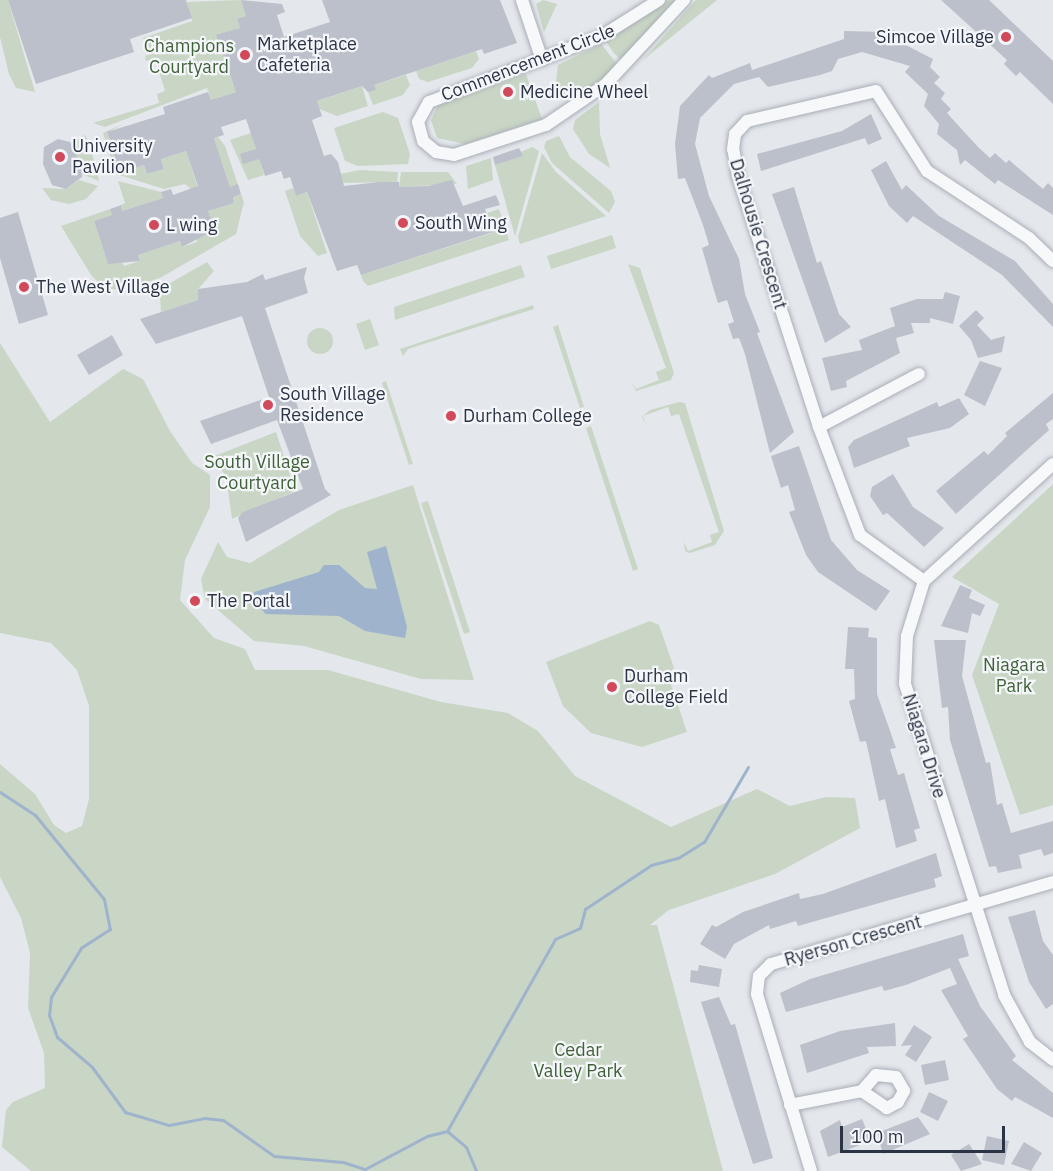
<!DOCTYPE html>
<style>
body{margin:0}
#map{position:relative;width:1053px;height:1171px;overflow:hidden;background:#e4e7ec;font-family:"IBM Plex Sans",sans-serif}
div>[style]{position:absolute}
.green>*{inset:0;background:#c9d6c5}
.round{border-radius:50%}
.water>*{inset:0;background:#9fb4cc}
.stream>*{height:3px;margin:-1.5px;padding:0 1.5px;transform-origin:1.5px;border-radius:1.5px;background:#9fb4cc}
.building>*{inset:0;background:#bbc0ca}
.roads{filter:drop-shadow(0 0 2px #a9aeb7) drop-shadow(0 0 2px #a9aeb7)}
.street>*{height:12px;margin:-6px;padding:0 6px;transform-origin:6px;border-radius:6px;background:#f7f8fa}
.dots>*{width:16px;height:16px;translate:-50% -50%;box-sizing:border-box;border:3px solid #f4f6f9;border-radius:50%}
span{translate:-50% -50%;white-space:nowrap;text-align:center;line-height:1.15;-webkit-text-stroke:4.5px #f4f6f9;paint-order:stroke}
.poi-label{font-size:18px;color:#2b3445}
.right{translate:-100% -50%;text-align:right}
.left{translate:0 -50%;text-align:left}
.park-label{font-size:18px;color:#3f6138}
.street-label{font-size:18px;color:#2b3445}
.scale{position:absolute;left:840px;top:1126px;width:165px;height:27px;box-sizing:border-box;border:3px solid #2b3445;border-top:0;padding-left:8px;font-size:18px;line-height:21px;white-space:nowrap;color:#2b3445;-webkit-text-stroke:4px #f4f6f9;paint-order:stroke}
</style>
<div id="map">
<div class="green">
<div style="clip-path:polygon(0 0,8px 0,35px 92px,16px 88px,9px 74px,0 37px)"></div>
<div style="clip-path:polygon(241px 0,246px 16px,237px 19px,240px 28px,217px 36px,233px 84px,254px 77px,257px 85px,211px 100px,207px 88px,105px 127px,93px 123px,159px 103px,157px 94px,165px 91px,155px 58px,146px 61px,145px 56px,153px 53px,143px 38px,192px 21px,187px 2px)"></div>
<div style="clip-path:polygon(543px 0,557px 4px,544px 32px,536px 4px)"></div>
<div style="clip-path:polygon(667px 0,675px 0,621px 60px,613px 52px,606px 41px)"></div>
<div style="clip-path:polygon(696px 0,717px 0,643px 60px)"></div>
<div style="clip-path:polygon(601px 44px,617px 64px,590px 92px,579px 98px,563px 95px,556px 81px,558px 65px)"></div>
<div style="clip-path:polygon(476px 51px,479px 59px,472px 68px,428px 82px,419px 79px,416px 71px)"></div>
<div style="clip-path:polygon(526px 74px,542px 119px,465px 144px,437px 138px,431px 120px,438px 105px)"></div>
<div style="clip-path:polygon(406px 75px,410px 85px,403px 95px,373px 105px,368px 92px,374px 85px)"></div>
<div style="clip-path:polygon(362px 86px,368px 106px,337px 116px,317px 108px,315px 102px)"></div>
<div style="clip-path:polygon(599px 102px,600px 134px,610px 168px,589px 154px,573px 129px,575px 120px)"></div>
<div style="clip-path:polygon(383px 112px,398px 118px,410px 154px,408px 164px,358px 166px,345px 161px,334px 128px)"></div>
<div style="clip-path:polygon(123px 124px,107px 133px,120px 173px,144px 165px,147px 174px,164px 169px,161px 159px,186px 151px,201px 197px,185px 184px,164px 189px,116px 174px,103px 133px)"></div>
<div style="clip-path:polygon(251px 133px,264px 175px,248px 180px,230px 140px)"></div>
<div style="clip-path:polygon(85px 135px,89px 142px,99px 181px,82px 174px,71px 143px)"></div>
<div style="clip-path:polygon(559px 136px,570px 157px,611px 191px,615px 202px,609px 213px,552px 163px,544px 147px,546px 141px)"></div>
<div style="clip-path:polygon(218px 137px,225px 146px,238px 185px,230px 187px,214px 138px)"></div>
<div style="clip-path:polygon(532px 147px,539px 151px,515px 236px,495px 165px,522px 156px,521px 152px)"></div>
<div style="clip-path:polygon(542px 153px,556px 172px,606px 216px,520px 244px,518px 237px)"></div>
<div style="clip-path:polygon(491px 158px,493px 180px,468px 189px,466px 166px)"></div>
<div style="clip-path:polygon(360px 170px,398px 172px,397px 182px,338px 183px,335px 175px)"></div>
<div style="clip-path:polygon(401px 172px,448px 172px,457px 184px,399px 187px)"></div>
<div style="clip-path:polygon(79px 180px,98px 186px,86px 199px,69px 204px,51px 200px,42px 188px,66px 189px)"></div>
<div style="clip-path:polygon(118px 181px,161px 192px,163px 198px,122px 211px,121px 205px,125px 203px)"></div>
<div style="clip-path:polygon(293px 188px,296px 196px,307px 192px,327px 253px,318px 256px,300px 236px,285px 191px)"></div>
<div style="clip-path:polygon(241px 194px,244px 202px,236px 234px,160px 278px,120px 290px,104px 288px,91px 275px,61px 226px,110px 209px,112px 215px,94px 221px,108px 264px,121px 260px,124px 266px,140px 261px,138px 255px,180px 241px,182px 247px,197px 242px,196px 236px,215px 230px,208px 211px,234px 203px,233px 197px)"></div>
<div style="clip-path:polygon(499px 209px,509px 240px,368px 286px,363px 281px,361px 275px,492px 233px,487px 213px)"></div>
<div style="clip-path:polygon(612px 235px,616px 248px,551px 269px,547px 256px)"></div>
<div style="clip-path:polygon(207px 262px,214px 271px,198px 289px,198px 300px,161px 312px,160px 297px,165px 286px)"></div>
<div style="clip-path:polygon(628px 264px,640px 268px,674px 373px,671px 380px,636px 391px,631px 382px,636px 389px,659px 380px,656px 372px,666px 368px)"></div>
<div style="clip-path:polygon(521px 265px,525px 277px,395px 320px,394px 307px)"></div>
<div style="clip-path:polygon(533px 305px,534px 309px,408px 349px,403px 356px,400px 349px)"></div>
<div style="clip-path:polygon(370px 319px,379px 345px,365px 350px,356px 324px)"></div>
<div style="clip-path:polygon(558px 325px,584px 407px,580px 408px,553px 327px)"></div>
<div class="round" style="left:307px;top:328px;width:26px;height:26px"></div>
<div style="clip-path:polygon(0 343px,50px 422px,123px 369px,143px 379px,170px 431px,192px 463px,210px 475px,210px 507px,185px 560px,180px 600px,214px 638px,245px 649px,255px 670px,328px 670px,441px 702px,508px 713px,538px 731px,575px 776px,671px 827px,757px 789px,790px 806px,826px 797px,855px 798px,860px 828px,775px 874px,669px 910px,650px 925px,657px 925px,723px 1171px,31px 1171px,2px 1147px,6px 1110px,13px 1102px,45px 1088px,44px 1053px,28px 1008px,30px 953px,21px 918px,0 877px,0 764px,35px 794px,54px 825px,66px 833px,82px 826px,89px 799px,89px 706px,77px 670px,51px 643px,0 633px)"></div>
<div style="clip-path:polygon(386px 381px,413px 464px,409px 465px,382px 383px)"></div>
<div style="clip-path:polygon(679px 402px,685px 403px,724px 531px,715px 545px,690px 553px,685px 551px,684px 542px,688px 551px,712px 542px,710px 535px,719px 532px,679px 414px,671px 416px,668px 407px,643px 416px,646px 424px,642px 417px,650px 410px)"></div>
<div style="clip-path:polygon(591px 426px,638px 569px,633px 571px,586px 428px)"></div>
<div style="clip-path:polygon(276px 432px,295px 491px,232px 519px,226px 476px,212px 457px)"></div>
<div style="clip-path:polygon(1053px 484px,1053px 805px,1020px 815px,972px 675px,999px 604px,952px 577px)"></div>
<div style="clip-path:polygon(413px 485px,474px 680px,421px 679px,304px 646px,254px 641px,205px 599px,201px 579px,218px 542px,227px 557px,250px 563px,339px 510px)"></div>
<div style="clip-path:polygon(428px 501px,470px 632px,464px 634px,421px 503px)"></div>
<div style="clip-path:polygon(650px 621px,659px 625px,674px 668px,669px 679px,687px 732px,642px 747px,591px 733px,563px 706px,546px 662px)"></div>
</div>
<div class="water">
<div style="clip-path:polygon(386px 546px,407px 627px,405px 638px,365px 631px,339px 616px,266px 614px,254px 602px,254px 592px,319px 572px,324px 565px,339px 565px,365px 588px,377px 589px,367px 552px)"></div>
</div>
<div class="stream">
<div style="left:0;top:792px;width:42px;rotate:33.3deg"></div>
<div style="left:35px;top:815px;width:109px;rotate:50.6deg"></div>
<div style="left:104px;top:899px;width:31px;rotate:79deg"></div>
<div style="left:110px;top:929px;width:35px;rotate:147deg"></div>
<div style="left:81px;top:948px;width:57px;rotate:121.5deg"></div>
<div style="left:51px;top:997px;width:18px;rotate:96deg"></div>
<div style="left:49px;top:1015px;width:23px;rotate:70deg"></div>
<div style="left:57px;top:1037px;width:46px;rotate:40.6deg"></div>
<div style="left:92px;top:1067px;width:56px;rotate:53.7deg"></div>
<div style="left:125px;top:1112px;width:46px;rotate:16.5deg"></div>
<div style="left:169px;top:1125px;width:36px;rotate:-11deg"></div>
<div style="left:204px;top:1118px;width:19px;rotate:6deg"></div>
<div style="left:223px;top:1120px;width:62px;rotate:35.2deg"></div>
<div style="left:274px;top:1156px;width:69px;rotate:5deg"></div>
<div style="left:343px;top:1162px;width:23px;rotate:18deg"></div>
<div style="left:365px;top:1169px;width:70px;rotate:-28deg"></div>
<div style="left:427px;top:1136px;width:21px;rotate:-14deg"></div>
<div style="left:447px;top:1131px;width:220px;rotate:-60.6deg"></div>
<div style="left:555px;top:939px;width:27px;rotate:-24deg"></div>
<div style="left:580px;top:928px;width:20px;rotate:-75deg"></div>
<div style="left:585px;top:909px;width:79px;rotate:-33.7deg"></div>
<div style="left:651px;top:865px;width:28px;rotate:-15deg"></div>
<div style="left:678px;top:858px;width:31px;rotate:-32deg"></div>
<div style="left:704px;top:842px;width:87px;rotate:-59.6deg"></div>
<div style="left:447px;top:1131px;width:25px;rotate:40deg"></div>
<div style="left:466px;top:1147px;width:26px;rotate:67deg"></div>
</div>
<div class="building">
<div style="clip-path:polygon(8px 0,186px 0,192px 18px,130px 39px,134px 52px,36px 84px)"></div>
<div style="clip-path:polygon(241px 0,282px 4px,285px 12px,277px 15px,284px 37px,330px 22px,322px 0,500px 0,517px 43px,484px 54px,482px 49px,374px 85px,376px 90px,368px 92px,362px 86px,317px 101px,322px 116px,312px 120px,324px 156px,331px 154px,338px 162px,344px 186px,379px 182px,399px 182px,399px 187px,428px 186px,452px 180px,463px 206px,496px 195px,500px 205px,485px 209px,493px 232px,361px 275px,357px 265px,337px 271px,307px 192px,296px 196px,290px 177px,284px 179px,281px 171px,265px 176px,259px 159px,243px 164px,240px 154px,256px 149px,246px 119px,221px 127px,224px 135px,214px 138px,230px 187px,238px 184px,241px 194px,233px 197px,234px 203px,208px 211px,215px 230px,182px 247px,180px 241px,138px 255px,140px 261px,108px 264px,94px 221px,112px 215px,110px 209px,116px 207px,121px 205px,122px 211px,163px 198px,161px 192px,171px 189px,173px 195px,198px 186px,186px 151px,161px 159px,164px 169px,147px 174px,144px 165px,120px 173px,107px 132px,165px 114px,163px 107px,208px 92px,211px 100px,236px 92px,216px 35px,240px 28px,237px 19px,246px 16px)"></div>
<div style="clip-path:polygon(941px 0,989px 0,1053px 61px,1053px 104px,1020px 72px,1016px 76px,1004px 64px,1007px 60px)"></div>
<div style="clip-path:polygon(885px 28px,897px 31px,894px 39px,933px 59px,930px 67px,940px 77px,934px 83px,945px 93px,941px 99px,951px 109px,947px 113px,978px 147px,990px 158px,995px 153px,1006px 163px,1009px 160px,1043px 189px,1048px 183px,1053px 188px,1053px 215px,998px 180px,995px 184px,965px 160px,960px 165px,957px 150px,937px 134px,939px 124px,924px 106px,928px 94px,905px 72px,910px 66px,862px 52px,838px 59px,832px 71px,820px 75px,768px 87px,759px 77px,734px 84px,700px 118px,695px 144px,709px 196px,739px 259px,745px 294px,760px 332px,757px 333px,794px 432px,770px 453px,745px 354px,739px 338px,733px 339px,728px 324px,734px 322px,727px 300px,718px 303px,713px 287px,702px 248px,709px 245px,703px 225px,685px 178px,678px 179px,675px 144px,680px 106px,709px 75px,712px 78px,750px 63px,752px 70px,844px 39px,844px 31px,883px 32px)"></div>
<div style="clip-path:polygon(871px 114px,882px 139px,868px 145px,865px 138px,761px 171px,757px 154px,842px 131px)"></div>
<div style="clip-path:polygon(58px 139px,70px 142px,81px 166px,82px 177px,66px 189px,52px 185px,43px 164px,44px 147px)"></div>
<div style="clip-path:polygon(519px 148px,523px 156px,495px 165px,493px 157px)"></div>
<div style="clip-path:polygon(886px 161px,902px 190px,906px 185px,939px 216px,1015px 261px,1053px 304px,1053px 327px,1002px 275px,913px 216px,907px 223px,889px 206px,871px 170px)"></div>
<div style="clip-path:polygon(794px 187px,817px 263px,821px 261px,839px 314px,851px 327px,825px 343px,772px 194px)"></div>
<div style="clip-path:polygon(18px 212px,48px 315px,19px 324px,0 258px,0 218px)"></div>
<div style="clip-path:polygon(307px 267px,304px 278px,308px 293px,265px 308px,325px 489px,331px 495px,246px 542px,238px 518px,243px 512px,303px 489px,277px 420px,211px 444px,200px 421px,269px 397px,242px 316px,156px 344px,140px 319px,198px 300px,198px 289px,247px 282px,263px 274px,265px 280px)"></div>
<div style="clip-path:polygon(945px 292px,960px 296px,953px 324px,930px 318px,930px 323px,911px 323px,914px 333px,896px 338px,900px 353px,846px 381px,847px 387px,831px 391px,822px 358px,862px 350px,859px 340px,895px 326px,890px 308px,917px 299px,943px 299px)"></div>
<div style="clip-path:polygon(976px 310px,984px 318px,977px 325px,991px 340px,1005px 336px,1002px 352px,978px 358px,971px 340px,959px 326px)"></div>
<div style="clip-path:polygon(112px 335px,123px 355px,89px 375px,77px 355px)"></div>
<div style="clip-path:polygon(980px 361px,1002px 368px,985px 406px,964px 395px)"></div>
<div style="clip-path:polygon(1053px 393px,1053px 419px,1046px 424px,1049px 430px,956px 514px,936px 491px,984px 451px,988px 455px,1007px 436px,1005px 433px)"></div>
<div style="clip-path:polygon(959px 398px,969px 414px,950px 428px,907px 438px,910px 446px,854px 468px,848px 447px,854px 440px,937px 402px,939px 407px)"></div>
<div style="clip-path:polygon(799px 446px,831px 540px,857px 570px,890px 591px,876px 611px,818px 572px,806px 555px,789px 512px,795px 510px,788px 485px,781px 488px,771px 456px)"></div>
<div style="clip-path:polygon(893px 474px,913px 507px,944px 528px,924px 547px,887px 513px,883px 515px,870px 496px,872px 487px)"></div>
<div style="clip-path:polygon(960px 585px,972px 590px,969px 598px,985px 605px,980px 616px,972px 613px,968px 633px,941px 626px)"></div>
<div style="clip-path:polygon(848px 627px,869px 628px,868px 637px,877px 638px,877px 694px,896px 748px,890px 749px,898px 775px,904px 773px,920px 828px,914px 830px,917px 841px,896px 848px,885px 799px,879px 801px,866px 741px,860px 742px,849px 701px,855px 699px,854px 669px,845px 669px)"></div>
<div style="clip-path:polygon(934px 640px,966px 640px,962px 676px,986px 763px,990px 762px,997px 805px,1002px 803px,1011px 833px,1053px 821px,1053px 853px,1044px 856px,1041px 849px,1019px 855px,1022px 868px,998px 873px,996px 866px,989px 867px,950px 740px,948px 707px,942px 708px)"></div>
<div style="clip-path:polygon(936px 853px,942px 876px,934px 879px,936px 887px,798px 926px,796px 921px,770px 929px,769px 925px,734px 944px,725px 959px,700px 944px,712px 925px,716px 927px,743px 912px,799px 893px,800px 899px,823px 894px)"></div>
<div style="clip-path:polygon(1035px 910px,1043px 941px,1053px 955px,1053px 1004px,1046px 1009px,1029px 982px,1008px 917px)"></div>
<div style="clip-path:polygon(963px 934px,969px 956px,958px 959px,980px 1006px,1016px 1056px,1012px 1060px,1053px 1093px,1053px 1118px,1015px 1097px,1012px 1101px,997px 1089px,963px 1039px,968px 1036px,941px 990px,957px 984px,950px 968px,906px 985px,884px 991px,882px 986px,786px 1012px,780px 993px,810px 979px)"></div>
<div style="clip-path:polygon(699px 965px,722px 969px,719px 987px,690px 982px,691px 970px,698px 971px)"></div>
<div style="clip-path:polygon(719px 997px,731px 1025px,735px 1024px,773px 1158px,753px 1164px,701px 1002px)"></div>
<div style="clip-path:polygon(895px 1023px,896px 1046px,867px 1047px,869px 1053px,807px 1073px,800px 1045px,840px 1031px)"></div>
<div style="clip-path:polygon(914px 1025px,932px 1037px,916px 1062px,905px 1055px,912px 1045px,901px 1046px)"></div>
<div style="clip-path:polygon(945px 1060px,949px 1080px,925px 1085px,921px 1065px)"></div>
<div style="clip-path:polygon(929px 1092px,948px 1101px,938px 1121px,920px 1112px)"></div>
<div style="clip-path:polygon(918px 1117px,930px 1134px,883px 1154px,877px 1133px)"></div>
<div style="clip-path:polygon(862px 1119px,871px 1141px,828px 1157px,820px 1131px,840px 1120px,842px 1127px)"></div>
<div style="clip-path:polygon(987px 1136px,1009px 1141px,1004px 1165px,982px 1160px)"></div>
<div style="clip-path:polygon(1024px 1142px,1042px 1153px,1031px 1171px,1011px 1164px)"></div>
<div style="clip-path:polygon(969px 1144px,982px 1164px,961px 1171px,951px 1155px)"></div>
</div>
<div class="roads">
<div class="street">
<div style="left:522px;top:0;width:63px;rotate:71.6deg"></div>
<div style="left:659px;top:0;width:67px;rotate:147.7deg"></div>
<div style="left:602px;top:36px;width:185px;rotate:159.1deg"></div>
<div style="left:429px;top:102px;width:23px;rotate:119deg"></div>
<div style="left:418px;top:122px;width:20px;rotate:75deg"></div>
<div style="left:423px;top:141px;width:17px;rotate:40deg"></div>
<div style="left:436px;top:152px;width:18px;rotate:9deg"></div>
<div style="left:454px;top:155px;width:97px;rotate:-18.1deg"></div>
<div style="left:546px;top:125px;width:73px;rotate:-34.3deg"></div>
<div style="left:606px;top:84px;width:115px;rotate:-47.1deg"></div>
<div style="left:819px;top:427px;width:113px;rotate:-27.9deg"></div>
<div style="left:1053px;top:464px;width:174px;rotate:137.8deg"></div>
<div style="left:924px;top:581px;width:58px;rotate:107.2deg"></div>
<div style="left:907px;top:636px;width:48px;rotate:92.4deg"></div>
<div style="left:905px;top:684px;width:326px;rotate:72.3deg"></div>
<div style="left:1004px;top:995px;width:54px;rotate:61deg"></div>
<div style="left:1030px;top:1042px;width:29px;rotate:38deg"></div>
<div style="left:924px;top:581px;width:79px;rotate:-144.3deg"></div>
<div style="left:860px;top:535px;width:116px;rotate:-110.8deg"></div>
<div style="left:819px;top:427px;width:264px;rotate:-107.9deg"></div>
<div style="left:738px;top:176px;width:27px;rotate:-100deg"></div>
<div style="left:733px;top:149px;width:15px;rotate:-82deg"></div>
<div style="left:735px;top:134px;width:18px;rotate:-47deg"></div>
<div style="left:747px;top:121px;width:132px;rotate:-13.1deg"></div>
<div style="left:876px;top:91px;width:95px;rotate:57.5deg"></div>
<div style="left:927px;top:171px;width:122px;rotate:33.3deg"></div>
<div style="left:1029px;top:238px;width:33px;rotate:44deg"></div>
<div style="left:790px;top:1105px;width:73px;rotate:-11deg"></div>
<div style="left:862px;top:1091px;width:21px;rotate:-49deg"></div>
<div style="left:876px;top:1075px;width:20px;rotate:6deg"></div>
<div style="left:896px;top:1077px;width:16px;rotate:60deg"></div>
<div style="left:904px;top:1091px;width:13px;rotate:119deg"></div>
<div style="left:898px;top:1102px;width:13px;rotate:151deg"></div>
<div style="left:887px;top:1108px;width:30px;rotate:-146deg"></div>
<div style="left:811px;top:1171px;width:185px;rotate:-107deg"></div>
<div style="left:757px;top:994px;width:18px;rotate:-84deg"></div>
<div style="left:759px;top:976px;width:17px;rotate:-45deg"></div>
<div style="left:771px;top:964px;width:294px;rotate:-16.2deg"></div>
</div>
</div>
<div class="dots">
<div style="left:1006px;top:37px;background:#d1495b"></div>
<div style="left:245px;top:55px;background:#d1495b"></div>
<div style="left:508px;top:92px;background:#d1495b"></div>
<div style="left:60px;top:157px;background:#d1495b"></div>
<div style="left:403px;top:223px;background:#d1495b"></div>
<div style="left:154px;top:225px;background:#d1495b"></div>
<div style="left:24px;top:287px;background:#d1495b"></div>
<div style="left:268px;top:405px;background:#d1495b"></div>
<div style="left:451px;top:416px;background:#d1495b"></div>
<div style="left:195px;top:601px;background:#d1495b"></div>
<div style="left:612px;top:687px;background:#d1495b"></div>
</div>
<div class="poi-label">
<span class="right" style="left:994px;top:37px">Simcoe Village</span>
<span class="left" style="left:257px;top:55px">Marketplace<br>Cafeteria</span>
<span class="left" style="left:520px;top:92px">Medicine Wheel</span>
<span class="left" style="left:72px;top:157px">University<br>Pavilion</span>
<span class="left" style="left:415px;top:223px">South Wing</span>
<span class="left" style="left:166px;top:225px">L wing</span>
<span class="left" style="left:36px;top:287px">The West Village</span>
<span class="left" style="left:280px;top:405px">South Village<br>Residence</span>
<span class="left" style="left:463px;top:416px">Durham College</span>
<span class="left" style="left:207px;top:601px">The Portal</span>
<span class="left" style="left:624px;top:687px">Durham<br>College Field</span>
</div>
<div class="park-label">
<span style="left:189px;top:57px">Champions<br>Courtyard</span>
<span style="left:257px;top:473px">South Village<br>Courtyard</span>
<span style="left:1014px;top:676px">Niagara<br>Park</span>
<span style="left:578px;top:1061px">Cedar<br>Valley Park</span>
</div>
<div class="street-label">
<span style="left:528px;top:63px;rotate:-21deg">Commencement Circle</span>
<span style="left:758px;top:234px;rotate:73deg">Dalhousie Crescent</span>
<span style="left:924px;top:746px;rotate:73deg">Niagara Drive</span>
<span style="left:853px;top:941px;rotate:-16deg">Ryerson Crescent</span>
</div>
<div class="scale">100 m</div>
</div>
